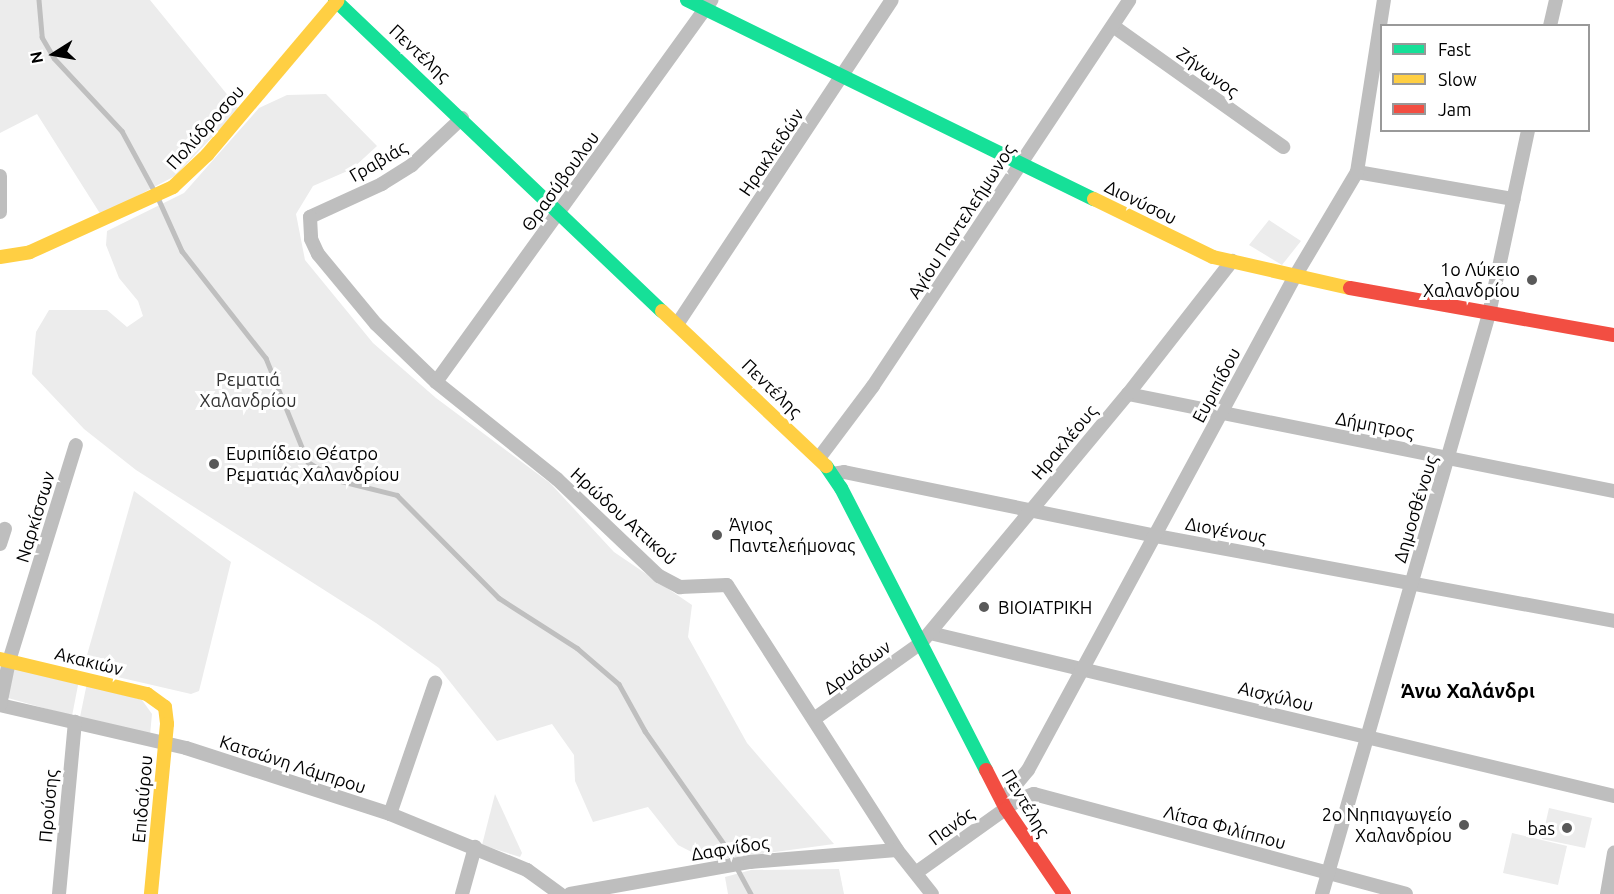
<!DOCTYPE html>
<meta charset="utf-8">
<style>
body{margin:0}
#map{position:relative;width:1614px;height:894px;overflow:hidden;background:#fff;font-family:Ubuntu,sans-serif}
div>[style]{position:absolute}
.green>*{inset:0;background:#ececec}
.stream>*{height:4.5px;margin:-2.25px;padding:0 2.25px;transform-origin:2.25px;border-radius:2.25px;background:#bfbfbf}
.street>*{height:14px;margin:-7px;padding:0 7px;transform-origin:7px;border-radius:7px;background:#bebebe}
.fast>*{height:14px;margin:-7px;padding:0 7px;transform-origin:7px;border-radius:7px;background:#16e098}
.slow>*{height:14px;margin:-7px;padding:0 7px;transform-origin:7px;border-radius:7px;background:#ffcf43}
.jam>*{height:14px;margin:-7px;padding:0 7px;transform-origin:7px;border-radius:7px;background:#f24e42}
.dots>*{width:16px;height:16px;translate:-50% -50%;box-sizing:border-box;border:3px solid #fff;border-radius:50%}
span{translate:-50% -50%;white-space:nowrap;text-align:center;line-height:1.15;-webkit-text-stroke:6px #fff;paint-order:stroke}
.street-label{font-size:18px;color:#000}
.poi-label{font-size:18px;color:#000}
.right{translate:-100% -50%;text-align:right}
.left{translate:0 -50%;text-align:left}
.park-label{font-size:18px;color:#333}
.neighbourhood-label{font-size:20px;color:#000;font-weight:700}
.legend{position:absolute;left:1380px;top:24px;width:210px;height:108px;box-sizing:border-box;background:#fff;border:2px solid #999;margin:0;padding:8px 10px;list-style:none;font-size:18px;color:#000}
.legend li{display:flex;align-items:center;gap:12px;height:30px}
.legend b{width:30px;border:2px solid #999}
.north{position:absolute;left:24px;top:24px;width:60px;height:60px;-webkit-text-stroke:4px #fff;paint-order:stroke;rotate:259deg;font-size:16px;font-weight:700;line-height:24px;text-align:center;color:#000}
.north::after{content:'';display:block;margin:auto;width:21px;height:27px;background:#000;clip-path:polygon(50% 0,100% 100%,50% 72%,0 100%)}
</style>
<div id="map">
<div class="green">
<div style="clip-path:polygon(0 0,150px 0,239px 109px,175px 176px,101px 215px,37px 114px,0 133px)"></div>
<div style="clip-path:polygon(326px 94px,377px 146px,352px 169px,313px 186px,296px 214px,305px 260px,373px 343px,436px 398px,550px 483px,614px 552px,692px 605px,688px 637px,747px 743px,834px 844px,709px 861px,678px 845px,648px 807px,593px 822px,575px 781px,574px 755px,552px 724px,497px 741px,439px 668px,376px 623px,136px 470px,84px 429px,32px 374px,36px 332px,49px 310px,107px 310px,127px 327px,143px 316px,138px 301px,119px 278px,106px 245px,107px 231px,184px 193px,259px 108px,287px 95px)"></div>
<div style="clip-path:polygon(1269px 220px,1301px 241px,1282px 265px,1249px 245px)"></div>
<div style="clip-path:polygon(134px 491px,231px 562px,199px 691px,191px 694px,83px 669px)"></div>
<div style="clip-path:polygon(14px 667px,79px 680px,72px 716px,8px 698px)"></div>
<div style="clip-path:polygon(87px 683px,142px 700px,152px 714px,150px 735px,80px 717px)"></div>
<div style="clip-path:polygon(495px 794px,522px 853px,520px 857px,482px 845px)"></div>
<div style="clip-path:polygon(1549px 808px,1592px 818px,1585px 848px,1542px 839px)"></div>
<div style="clip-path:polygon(1512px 833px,1567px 846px,1558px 885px,1503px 873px)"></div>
<div style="clip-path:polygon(839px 869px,844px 894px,728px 894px,725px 877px,751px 870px)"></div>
</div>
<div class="stream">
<div style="left:39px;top:0;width:37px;rotate:85deg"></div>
<div style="left:42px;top:37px;width:24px;rotate:60deg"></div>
<div style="left:54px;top:58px;width:100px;rotate:47deg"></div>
<div style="left:122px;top:131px;width:67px;rotate:61.5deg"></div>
<div style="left:159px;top:200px;width:56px;rotate:65.7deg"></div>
<div style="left:182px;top:251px;width:136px;rotate:51.9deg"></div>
<div style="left:266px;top:358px;width:112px;rotate:68deg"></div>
<div style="left:308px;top:462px;width:34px;rotate:32deg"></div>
<div style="left:337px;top:480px;width:62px;rotate:14deg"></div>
<div style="left:397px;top:495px;width:145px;rotate:45.3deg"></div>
<div style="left:499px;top:598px;width:93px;rotate:32.7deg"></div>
<div style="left:577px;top:648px;width:55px;rotate:40.6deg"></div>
<div style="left:619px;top:684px;width:54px;rotate:61deg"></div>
<div style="left:645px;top:731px;width:138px;rotate:55deg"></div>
<div style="left:724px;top:844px;width:57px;rotate:61.6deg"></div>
</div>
<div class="street">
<div style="left:1113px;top:26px;width:209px;rotate:35.4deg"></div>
<div style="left:1550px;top:26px;width:27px;rotate:-77deg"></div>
<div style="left:462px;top:118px;width:69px;rotate:136.8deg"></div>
<div style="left:412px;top:165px;width:36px;rotate:148deg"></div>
<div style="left:382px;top:184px;width:79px;rotate:155.4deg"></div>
<div style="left:310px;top:217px;width:22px;rotate:87deg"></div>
<div style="left:311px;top:239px;width:17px;rotate:65deg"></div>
<div style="left:318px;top:254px;width:91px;rotate:50.4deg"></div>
<div style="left:376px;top:324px;width:83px;rotate:44deg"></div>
<div style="left:436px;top:382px;width:155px;rotate:38.7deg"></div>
<div style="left:557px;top:479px;width:141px;rotate:43.6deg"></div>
<div style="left:659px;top:576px;width:24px;rotate:28deg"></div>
<div style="left:680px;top:587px;width:47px;rotate:-2.4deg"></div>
<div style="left:727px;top:585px;width:315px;rotate:57.3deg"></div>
<div style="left:897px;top:850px;width:56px;rotate:51.5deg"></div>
<div style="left:1357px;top:172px;width:159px;rotate:9.8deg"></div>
<div style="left:0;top:176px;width:36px;rotate:90deg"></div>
<div style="left:678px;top:323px;width:387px;rotate:-56.5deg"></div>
<div style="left:436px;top:382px;width:471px;rotate:-54.2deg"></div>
<div style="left:1128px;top:394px;width:496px;rotate:11.3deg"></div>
<div style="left:819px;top:458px;width:90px;rotate:-53.1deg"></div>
<div style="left:873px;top:386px;width:463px;rotate:-56.4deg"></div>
<div style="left:832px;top:474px;width:12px;rotate:-9deg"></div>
<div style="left:844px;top:472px;width:318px;rotate:11.6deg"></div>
<div style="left:1156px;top:536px;width:466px;rotate:10.5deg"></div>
<div style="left:0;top:544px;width:16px;rotate:-72deg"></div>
<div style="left:930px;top:633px;width:703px;rotate:13.4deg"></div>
<div style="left:0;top:705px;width:191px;rotate:13deg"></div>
<div style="left:186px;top:748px;width:214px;rotate:17.9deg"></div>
<div style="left:390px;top:814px;width:148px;rotate:22.2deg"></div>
<div style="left:527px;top:870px;width:41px;rotate:36deg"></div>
<div style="left:0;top:705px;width:45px;rotate:-78.4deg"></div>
<div style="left:9px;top:661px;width:226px;rotate:-72.8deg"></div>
<div style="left:814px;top:719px;width:131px;rotate:-35.4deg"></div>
<div style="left:921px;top:643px;width:324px;rotate:-50.3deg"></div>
<div style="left:1128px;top:394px;width:169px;rotate:-52deg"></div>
<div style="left:1034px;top:794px;width:385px;rotate:15deg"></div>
<div style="left:1002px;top:801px;width:40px;rotate:-50deg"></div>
<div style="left:1028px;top:770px;width:559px;rotate:-61.6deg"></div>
<div style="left:1294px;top:278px;width:123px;rotate:-59.3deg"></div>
<div style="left:1357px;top:172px;width:174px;rotate:-81.1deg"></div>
<div style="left:390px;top:814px;width:139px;rotate:-71deg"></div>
<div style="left:917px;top:872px;width:124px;rotate:-35.5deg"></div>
<div style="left:1018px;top:800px;width:17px;rotate:-21deg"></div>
<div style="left:59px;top:894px;width:173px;rotate:-84.7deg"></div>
<div style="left:462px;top:894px;width:49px;rotate:-74.5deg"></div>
<div style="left:570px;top:894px;width:183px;rotate:-10.1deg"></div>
<div style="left:750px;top:862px;width:147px;rotate:-4.7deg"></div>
<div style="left:1322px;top:894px;width:604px;rotate:-73.94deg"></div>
<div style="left:1489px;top:314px;width:188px;rotate:-78deg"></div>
<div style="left:1607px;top:894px;width:42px;rotate:-80.3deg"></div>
</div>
<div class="fast">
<div style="left:335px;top:0;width:451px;rotate:43.6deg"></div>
<div style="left:687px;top:0;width:453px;rotate:26.1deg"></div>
<div style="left:826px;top:466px;width:27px;rotate:56deg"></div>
<div style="left:841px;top:488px;width:317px;rotate:62.8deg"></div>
</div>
<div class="slow">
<div style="left:1094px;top:199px;width:132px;rotate:26deg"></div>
<div style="left:1213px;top:257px;width:140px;rotate:12.8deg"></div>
<div style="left:0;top:257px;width:30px;rotate:-9deg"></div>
<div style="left:30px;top:252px;width:157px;rotate:-24.4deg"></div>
<div style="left:173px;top:187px;width:47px;rotate:-43.3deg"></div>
<div style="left:207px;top:155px;width:202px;rotate:-49.8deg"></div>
<div style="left:662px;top:311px;width:226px;rotate:43.4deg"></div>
<div style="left:0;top:659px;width:151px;rotate:13.4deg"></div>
<div style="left:147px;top:694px;width:22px;rotate:36deg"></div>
<div style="left:165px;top:707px;width:17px;rotate:83deg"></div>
<div style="left:167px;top:724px;width:171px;rotate:95.4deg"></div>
</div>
<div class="jam">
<div style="left:1350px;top:288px;width:268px;rotate:10.1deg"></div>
<div style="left:986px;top:770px;width:44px;rotate:62.9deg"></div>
<div style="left:1006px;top:809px;width:103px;rotate:55.7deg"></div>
</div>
<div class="dots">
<div style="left:1532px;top:280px;background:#595959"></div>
<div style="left:214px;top:464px;background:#595959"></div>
<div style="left:717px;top:535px;background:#595959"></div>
<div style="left:984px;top:607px;background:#595959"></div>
<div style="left:1464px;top:825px;background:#595959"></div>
<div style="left:1567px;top:828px;background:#595959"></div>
</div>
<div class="street-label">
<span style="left:420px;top:53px;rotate:43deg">Πεντέλης</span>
<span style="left:1208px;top:72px;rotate:36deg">Ζήνωνος</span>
<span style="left:205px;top:127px;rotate:-48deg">Πολύδροσου</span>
<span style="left:771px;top:152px;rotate:-56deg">Ηρακλειδών</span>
<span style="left:378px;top:161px;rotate:-30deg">Γραβιάς</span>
<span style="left:560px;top:181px;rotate:-54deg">Θρασύβουλου</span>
<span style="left:1141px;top:202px;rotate:26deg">Διονύσου</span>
<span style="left:961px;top:221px;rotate:-57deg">Αγίου Παντελεήμωνος</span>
<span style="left:1216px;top:385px;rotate:-62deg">Ευριπίδου</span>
<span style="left:772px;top:388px;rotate:44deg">Πεντέλης</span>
<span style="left:1375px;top:425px;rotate:11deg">Δήμητρος</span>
<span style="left:1064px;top:442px;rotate:-50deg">Ηρακλέους</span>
<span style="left:1415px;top:509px;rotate:-73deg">Δημοσθένους</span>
<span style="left:624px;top:516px;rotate:42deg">Ηρώδου Αττικού</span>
<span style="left:35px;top:517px;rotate:-73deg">Ναρκίσσων</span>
<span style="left:1226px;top:530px;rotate:10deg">Διογένους</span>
<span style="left:89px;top:661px;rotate:14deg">Ακακιών</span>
<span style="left:857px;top:667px;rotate:-36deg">Δρυάδων</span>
<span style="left:1276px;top:696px;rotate:14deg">Αισχύλου</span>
<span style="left:293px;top:764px;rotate:18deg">Κατσώνη Λάμπρου</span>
<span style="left:142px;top:799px;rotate:-85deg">Επιδαύρου</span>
<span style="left:1026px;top:803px;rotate:59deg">Πεντέλης</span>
<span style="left:48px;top:806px;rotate:-85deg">Προύσης</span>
<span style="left:951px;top:826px;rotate:-36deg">Πανός</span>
<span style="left:1225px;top:827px;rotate:15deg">Λίτσα Φιλίππου</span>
<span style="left:730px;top:848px;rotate:-9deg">Δαφνίδος</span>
</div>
<div class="poi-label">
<span class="right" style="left:1520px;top:280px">1ο Λύκειο<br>Χαλανδρίου</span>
<span class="left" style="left:226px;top:464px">Ευριπίδειο Θέατρο<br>Ρεματιάς Χαλανδρίου</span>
<span class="left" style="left:729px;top:535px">Άγιος<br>Παντελεήμονας</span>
<span class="left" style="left:998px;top:607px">ΒΙΟΙΑΤΡΙΚΗ</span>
<span class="right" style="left:1452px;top:825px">2ο Νηπιαγωγείο<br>Χαλανδρίου</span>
<span class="right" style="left:1555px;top:828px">bas</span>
</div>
<div class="park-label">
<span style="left:248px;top:390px">Ρεματιά<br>Χαλανδρίου</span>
</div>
<div class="neighbourhood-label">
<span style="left:1468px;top:690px">Άνω Χαλάνδρι</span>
</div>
<ul class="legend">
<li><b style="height:8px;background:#16e098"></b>Fast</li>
<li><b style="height:8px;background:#ffcf43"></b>Slow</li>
<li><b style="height:8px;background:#f24e42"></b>Jam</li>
</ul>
<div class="north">N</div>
</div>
